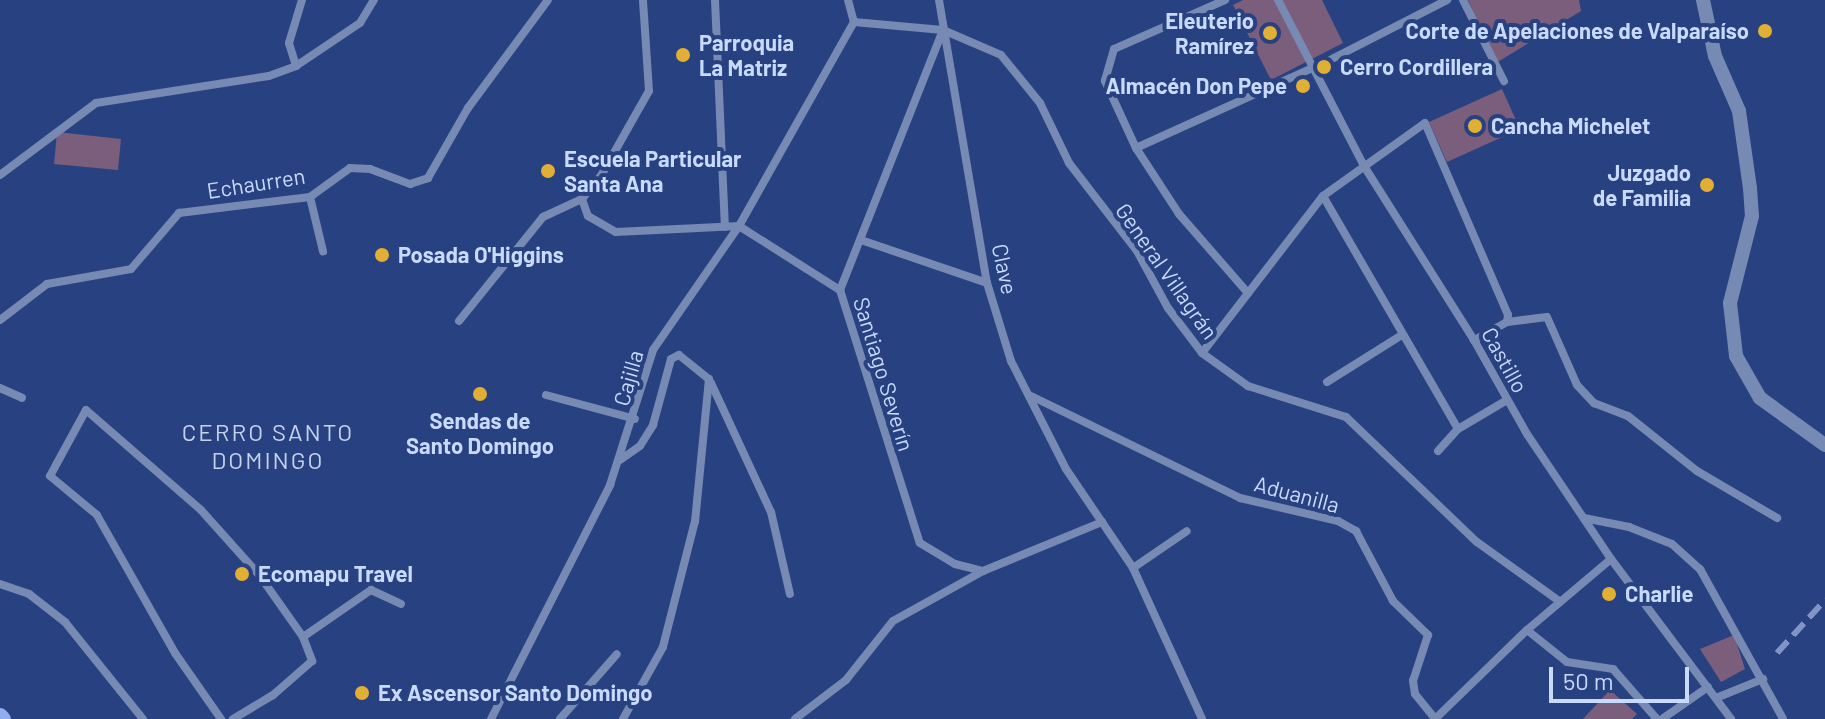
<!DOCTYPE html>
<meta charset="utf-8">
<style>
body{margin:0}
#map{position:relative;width:1825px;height:719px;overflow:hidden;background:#284180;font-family:Barlow,sans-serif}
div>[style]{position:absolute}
.green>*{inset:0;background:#7b5e7c}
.minor>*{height:8px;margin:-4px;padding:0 4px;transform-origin:4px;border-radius:4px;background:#778ab3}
.tertiary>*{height:14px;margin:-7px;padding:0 7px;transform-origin:7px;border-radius:7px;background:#778ab3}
.secondary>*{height:16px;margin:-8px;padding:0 8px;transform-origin:8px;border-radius:8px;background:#91aff0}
.rail>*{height:6px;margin-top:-3px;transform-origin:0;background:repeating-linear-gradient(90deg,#8095c6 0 16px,transparent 0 24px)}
.dots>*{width:22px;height:22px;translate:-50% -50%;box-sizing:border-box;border:4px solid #284180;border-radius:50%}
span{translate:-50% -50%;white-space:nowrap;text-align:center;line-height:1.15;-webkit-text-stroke:8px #284180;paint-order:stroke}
.poi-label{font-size:22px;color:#c8daff;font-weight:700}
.right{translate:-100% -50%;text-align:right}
.left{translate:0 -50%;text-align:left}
.street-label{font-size:22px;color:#c8daff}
.neighbourhood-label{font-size:24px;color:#c5d3f1;letter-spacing:2px}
.scale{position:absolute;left:1549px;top:667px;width:140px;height:36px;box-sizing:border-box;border:4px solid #c8daff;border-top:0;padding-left:10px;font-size:24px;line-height:28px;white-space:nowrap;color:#c8daff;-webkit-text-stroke:6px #284180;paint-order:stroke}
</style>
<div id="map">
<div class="green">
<div style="clip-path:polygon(1243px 0,1322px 0,1343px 43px,1271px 80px,1233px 5px)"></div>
<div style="clip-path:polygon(1468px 0,1579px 0,1581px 11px,1496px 63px)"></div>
<div style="clip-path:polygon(1502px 89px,1520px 129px,1447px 162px,1429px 122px)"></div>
<div style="clip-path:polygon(57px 132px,121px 139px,118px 170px,54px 164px)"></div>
<div style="clip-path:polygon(1734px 635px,1745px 669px,1721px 682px,1700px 649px)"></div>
<div style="clip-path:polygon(1610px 690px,1637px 714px,1632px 719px,1583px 719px)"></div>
</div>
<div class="minor">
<div style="left:715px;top:0;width:227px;rotate:87.5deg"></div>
<div style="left:848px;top:0;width:23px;rotate:75deg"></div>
<div style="left:939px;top:0;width:287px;rotate:80.4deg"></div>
<div style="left:987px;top:283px;width:82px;rotate:72.9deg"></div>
<div style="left:1011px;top:361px;width:121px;rotate:63deg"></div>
<div style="left:1066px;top:469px;width:120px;rotate:55.9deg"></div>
<div style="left:1133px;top:568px;width:166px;rotate:65.4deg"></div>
<div style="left:1225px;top:0;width:121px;rotate:156.2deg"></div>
<div style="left:1114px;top:49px;width:33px;rotate:106deg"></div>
<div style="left:1105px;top:81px;width:74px;rotate:65.2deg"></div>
<div style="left:1136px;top:148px;width:79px;rotate:56.9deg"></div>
<div style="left:1179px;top:214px;width:105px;rotate:48.9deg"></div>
<div style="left:1278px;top:0;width:187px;rotate:62.6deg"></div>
<div style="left:1364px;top:166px;width:206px;rotate:57.7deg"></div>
<div style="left:1474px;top:340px;width:108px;rotate:60.6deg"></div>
<div style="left:1527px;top:434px;width:151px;rotate:56.1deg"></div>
<div style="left:1611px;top:559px;width:200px;rotate:53.1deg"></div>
<div style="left:1463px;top:0;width:91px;rotate:63.2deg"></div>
<div style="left:854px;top:22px;width:89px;rotate:5.1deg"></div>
<div style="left:943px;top:30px;width:63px;rotate:23.3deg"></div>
<div style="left:1001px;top:55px;width:62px;rotate:50.9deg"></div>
<div style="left:1040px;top:103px;width:67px;rotate:64.2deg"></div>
<div style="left:1069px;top:163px;width:111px;rotate:52.3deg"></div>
<div style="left:1137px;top:251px;width:65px;rotate:61.5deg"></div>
<div style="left:1168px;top:308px;width:56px;rotate:52.9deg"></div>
<div style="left:1202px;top:353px;width:57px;rotate:35.7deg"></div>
<div style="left:1248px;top:386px;width:103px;rotate:17.6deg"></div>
<div style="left:1346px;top:417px;width:181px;rotate:43.7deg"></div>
<div style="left:1477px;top:542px;width:101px;rotate:35.7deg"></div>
<div style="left:296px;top:66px;width:24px;rotate:-107deg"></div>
<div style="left:289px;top:43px;width:45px;rotate:-73.2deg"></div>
<div style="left:1136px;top:148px;width:211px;rotate:-24.4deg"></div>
<div style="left:1328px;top:61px;width:134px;rotate:-27.1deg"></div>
<div style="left:0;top:175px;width:120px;rotate:-36.9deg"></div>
<div style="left:96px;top:103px;width:175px;rotate:-8.9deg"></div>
<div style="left:269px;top:76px;width:29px;rotate:-20deg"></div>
<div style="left:296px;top:66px;width:77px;rotate:-33.9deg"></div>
<div style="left:360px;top:23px;width:27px;rotate:-59deg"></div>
<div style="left:1323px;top:196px;width:269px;rotate:59.9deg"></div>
<div style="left:310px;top:197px;width:56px;rotate:76.5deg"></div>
<div style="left:582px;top:199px;width:18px;rotate:71deg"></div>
<div style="left:588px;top:216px;width:32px;rotate:30deg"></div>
<div style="left:616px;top:232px;width:123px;rotate:-2.8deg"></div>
<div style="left:739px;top:226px;width:120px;rotate:32.4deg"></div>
<div style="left:840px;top:290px;width:265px;rotate:72.5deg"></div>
<div style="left:920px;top:543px;width:41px;rotate:31deg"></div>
<div style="left:955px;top:564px;width:29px;rotate:14deg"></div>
<div style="left:861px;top:240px;width:133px;rotate:18.8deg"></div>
<div style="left:840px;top:290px;width:280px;rotate:-68.4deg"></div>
<div style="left:0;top:320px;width:59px;rotate:-37.5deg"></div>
<div style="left:47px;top:284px;width:85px;rotate:-10.1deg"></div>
<div style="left:131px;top:269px;width:74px;rotate:-49.4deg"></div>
<div style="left:179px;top:213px;width:132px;rotate:-7deg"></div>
<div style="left:310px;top:197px;width:49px;rotate:-35.9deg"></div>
<div style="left:350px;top:168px;width:20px;rotate:3deg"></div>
<div style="left:370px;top:169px;width:43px;rotate:20.6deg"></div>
<div style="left:410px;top:184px;width:19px;rotate:-18deg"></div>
<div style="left:428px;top:178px;width:81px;rotate:-60.3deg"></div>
<div style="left:468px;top:108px;width:134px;rotate:-53.5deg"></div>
<div style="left:459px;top:321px;width:134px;rotate:-51.1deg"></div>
<div style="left:543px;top:217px;width:43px;rotate:-24.8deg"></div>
<div style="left:582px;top:199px;width:32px;rotate:-51deg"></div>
<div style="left:602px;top:174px;width:95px;rotate:-60.5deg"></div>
<div style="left:649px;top:91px;width:91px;rotate:-93.8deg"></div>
<div style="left:1507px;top:322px;width:40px;rotate:-7.1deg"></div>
<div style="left:1547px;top:317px;width:74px;rotate:66.2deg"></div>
<div style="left:1577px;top:385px;width:25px;rotate:47deg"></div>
<div style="left:1594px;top:403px;width:36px;rotate:21deg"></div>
<div style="left:1628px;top:416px;width:88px;rotate:38.6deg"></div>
<div style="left:1697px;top:471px;width:93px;rotate:30.4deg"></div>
<div style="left:1202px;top:353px;width:198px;rotate:-52.4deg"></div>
<div style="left:1323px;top:196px;width:125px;rotate:-35.6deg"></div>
<div style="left:1425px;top:123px;width:209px;rotate:66.6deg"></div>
<div style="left:1508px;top:315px;width:7px;rotate:98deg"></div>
<div style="left:1507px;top:322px;width:38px;rotate:151deg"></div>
<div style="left:1327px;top:382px;width:89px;rotate:-32.1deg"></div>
<div style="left:711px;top:383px;width:142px;rotate:65.1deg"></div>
<div style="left:771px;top:512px;width:84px;rotate:77deg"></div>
<div style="left:0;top:388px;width:24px;rotate:24deg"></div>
<div style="left:546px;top:395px;width:92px;rotate:15.1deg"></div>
<div style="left:1029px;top:395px;width:235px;rotate:26deg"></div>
<div style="left:1240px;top:498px;width:101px;rotate:13.2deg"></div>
<div style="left:1338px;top:521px;width:21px;rotate:29deg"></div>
<div style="left:1356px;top:531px;width:79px;rotate:62.1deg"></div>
<div style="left:1393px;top:601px;width:49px;rotate:44.2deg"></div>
<div style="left:1428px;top:635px;width:48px;rotate:108.1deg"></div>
<div style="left:1413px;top:681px;width:13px;rotate:81deg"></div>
<div style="left:1415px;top:694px;width:32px;rotate:51deg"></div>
<div style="left:1438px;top:451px;width:30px;rotate:-48deg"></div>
<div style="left:1458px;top:429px;width:57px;rotate:-30.6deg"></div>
<div style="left:620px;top:460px;width:24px;rotate:-35deg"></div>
<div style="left:640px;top:446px;width:25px;rotate:-58deg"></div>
<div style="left:653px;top:425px;width:68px;rotate:-74.7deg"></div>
<div style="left:671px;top:359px;width:9px;rotate:-27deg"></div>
<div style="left:679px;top:355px;width:38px;rotate:39deg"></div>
<div style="left:709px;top:379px;width:143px;rotate:95.6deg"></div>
<div style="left:695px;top:521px;width:130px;rotate:104.3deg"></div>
<div style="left:663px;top:647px;width:82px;rotate:119.1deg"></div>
<div style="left:1584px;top:518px;width:46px;rotate:11.3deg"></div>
<div style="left:1629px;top:527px;width:46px;rotate:21.6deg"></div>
<div style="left:1672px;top:544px;width:38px;rotate:42deg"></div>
<div style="left:1700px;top:569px;width:171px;rotate:61deg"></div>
<div style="left:1133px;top:568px;width:65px;rotate:-34.4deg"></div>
<div style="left:0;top:584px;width:31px;rotate:19deg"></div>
<div style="left:29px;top:594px;width:46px;rotate:37.9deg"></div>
<div style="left:65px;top:622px;width:124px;rotate:51.2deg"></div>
<div style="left:1527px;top:630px;width:51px;rotate:38.7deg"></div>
<div style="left:1567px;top:662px;width:47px;rotate:8.7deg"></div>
<div style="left:1613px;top:669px;width:67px;rotate:48.7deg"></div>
<div style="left:303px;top:637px;width:83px;rotate:-34.7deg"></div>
<div style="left:371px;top:590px;width:33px;rotate:25deg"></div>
<div style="left:1716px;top:698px;width:51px;rotate:-22deg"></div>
<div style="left:221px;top:719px;width:80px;rotate:-124.9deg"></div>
<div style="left:175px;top:653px;width:159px;rotate:-119.5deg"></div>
<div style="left:97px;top:515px;width:61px;rotate:-140.3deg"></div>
<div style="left:50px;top:476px;width:75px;rotate:-61.4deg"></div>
<div style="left:86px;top:410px;width:152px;rotate:41deg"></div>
<div style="left:201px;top:510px;width:89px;rotate:48.2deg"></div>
<div style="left:260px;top:576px;width:75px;rotate:54.8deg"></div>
<div style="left:303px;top:637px;width:26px;rotate:69deg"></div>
<div style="left:312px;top:661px;width:52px;rotate:138.9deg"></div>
<div style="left:273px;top:695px;width:47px;rotate:149deg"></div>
<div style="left:491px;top:719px;width:263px;rotate:-63deg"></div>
<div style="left:610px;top:485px;width:142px;rotate:-72.3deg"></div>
<div style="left:653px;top:350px;width:151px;rotate:-55.3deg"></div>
<div style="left:739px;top:226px;width:234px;rotate:-60.6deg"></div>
<div style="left:560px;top:719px;width:86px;rotate:-48.8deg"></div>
<div style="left:795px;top:719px;width:64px;rotate:-37.4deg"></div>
<div style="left:846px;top:680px;width:75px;rotate:-51.5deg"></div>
<div style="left:893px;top:621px;width:103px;rotate:-29.1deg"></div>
<div style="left:983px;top:571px;width:129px;rotate:-22.4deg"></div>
<div style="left:1435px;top:719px;width:128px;rotate:-44.1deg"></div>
<div style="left:1527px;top:630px;width:110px;rotate:-40.2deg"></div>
<div style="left:1662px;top:719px;width:56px;rotate:-34.8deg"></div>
</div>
<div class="tertiary">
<div style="left:1703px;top:0;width:57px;rotate:77.9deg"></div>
<div style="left:1715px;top:56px;width:60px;rotate:66.4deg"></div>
<div style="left:1739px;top:111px;width:78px;rotate:81.9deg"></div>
<div style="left:1750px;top:188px;width:28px;rotate:86deg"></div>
<div style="left:1752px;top:216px;width:90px;rotate:104.2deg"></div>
<div style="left:1730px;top:303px;width:53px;rotate:83.5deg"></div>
<div style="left:1736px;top:356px;width:48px;rotate:60.3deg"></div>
<div style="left:1760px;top:398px;width:80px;rotate:35.9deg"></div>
</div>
<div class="secondary">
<div style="left:0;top:716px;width:4px;rotate:45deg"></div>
</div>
<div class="rail">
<div style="left:1777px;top:653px;width:72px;rotate:-47.8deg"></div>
</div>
<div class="dots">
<div style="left:1765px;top:31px;background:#e1af34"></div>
<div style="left:1270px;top:33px;background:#e1af34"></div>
<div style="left:683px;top:55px;background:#e1af34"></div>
<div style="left:1324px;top:67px;background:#e1af34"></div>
<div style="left:1303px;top:86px;background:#e1af34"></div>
<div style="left:1475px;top:126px;background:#e1af34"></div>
<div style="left:548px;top:171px;background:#e1af34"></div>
<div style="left:1707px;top:185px;background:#e1af34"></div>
<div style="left:382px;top:255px;background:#e1af34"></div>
<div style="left:480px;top:394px;background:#e1af34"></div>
<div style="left:242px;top:574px;background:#e1af34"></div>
<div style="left:1609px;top:594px;background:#e1af34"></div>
<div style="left:362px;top:693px;background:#e1af34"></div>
</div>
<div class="poi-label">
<span class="right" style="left:1254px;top:33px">Eleuterio<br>Ramírez</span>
<span class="right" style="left:1749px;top:31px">Corte de Apelaciones de Valparaíso</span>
<span class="left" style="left:699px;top:55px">Parroquia<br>La Matriz</span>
<span class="left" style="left:1340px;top:67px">Cerro Cordillera</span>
<span class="right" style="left:1287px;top:86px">Almacén Don Pepe</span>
<span class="left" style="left:1491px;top:126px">Cancha Michelet</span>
<span class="left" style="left:564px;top:171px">Escuela Particular<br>Santa Ana</span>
<span class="right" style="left:1691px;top:185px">Juzgado<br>de Familia</span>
<span class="left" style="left:398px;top:255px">Posada O'Higgins</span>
<span style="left:480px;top:433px">Sendas de<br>Santo Domingo</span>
<span class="left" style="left:258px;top:574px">Ecomapu Travel</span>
<span class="left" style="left:1625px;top:594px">Charlie</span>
<span class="left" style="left:378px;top:693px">Ex Ascensor Santo Domingo</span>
</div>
<div class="street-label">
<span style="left:256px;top:183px;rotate:-9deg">Echaurren</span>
<span style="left:1005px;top:269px;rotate:78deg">Clave</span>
<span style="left:1167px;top:271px;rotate:55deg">General Villagrán</span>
<span style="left:1505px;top:360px;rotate:61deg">Castillo</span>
<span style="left:884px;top:374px;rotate:73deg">Santiago Severín</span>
<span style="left:628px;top:378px;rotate:-74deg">Cajilla</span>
<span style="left:1297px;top:494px;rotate:15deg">Aduanilla</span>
</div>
<div class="neighbourhood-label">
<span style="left:268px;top:446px">CERRO SANTO<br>DOMINGO</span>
</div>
<div class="scale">50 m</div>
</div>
